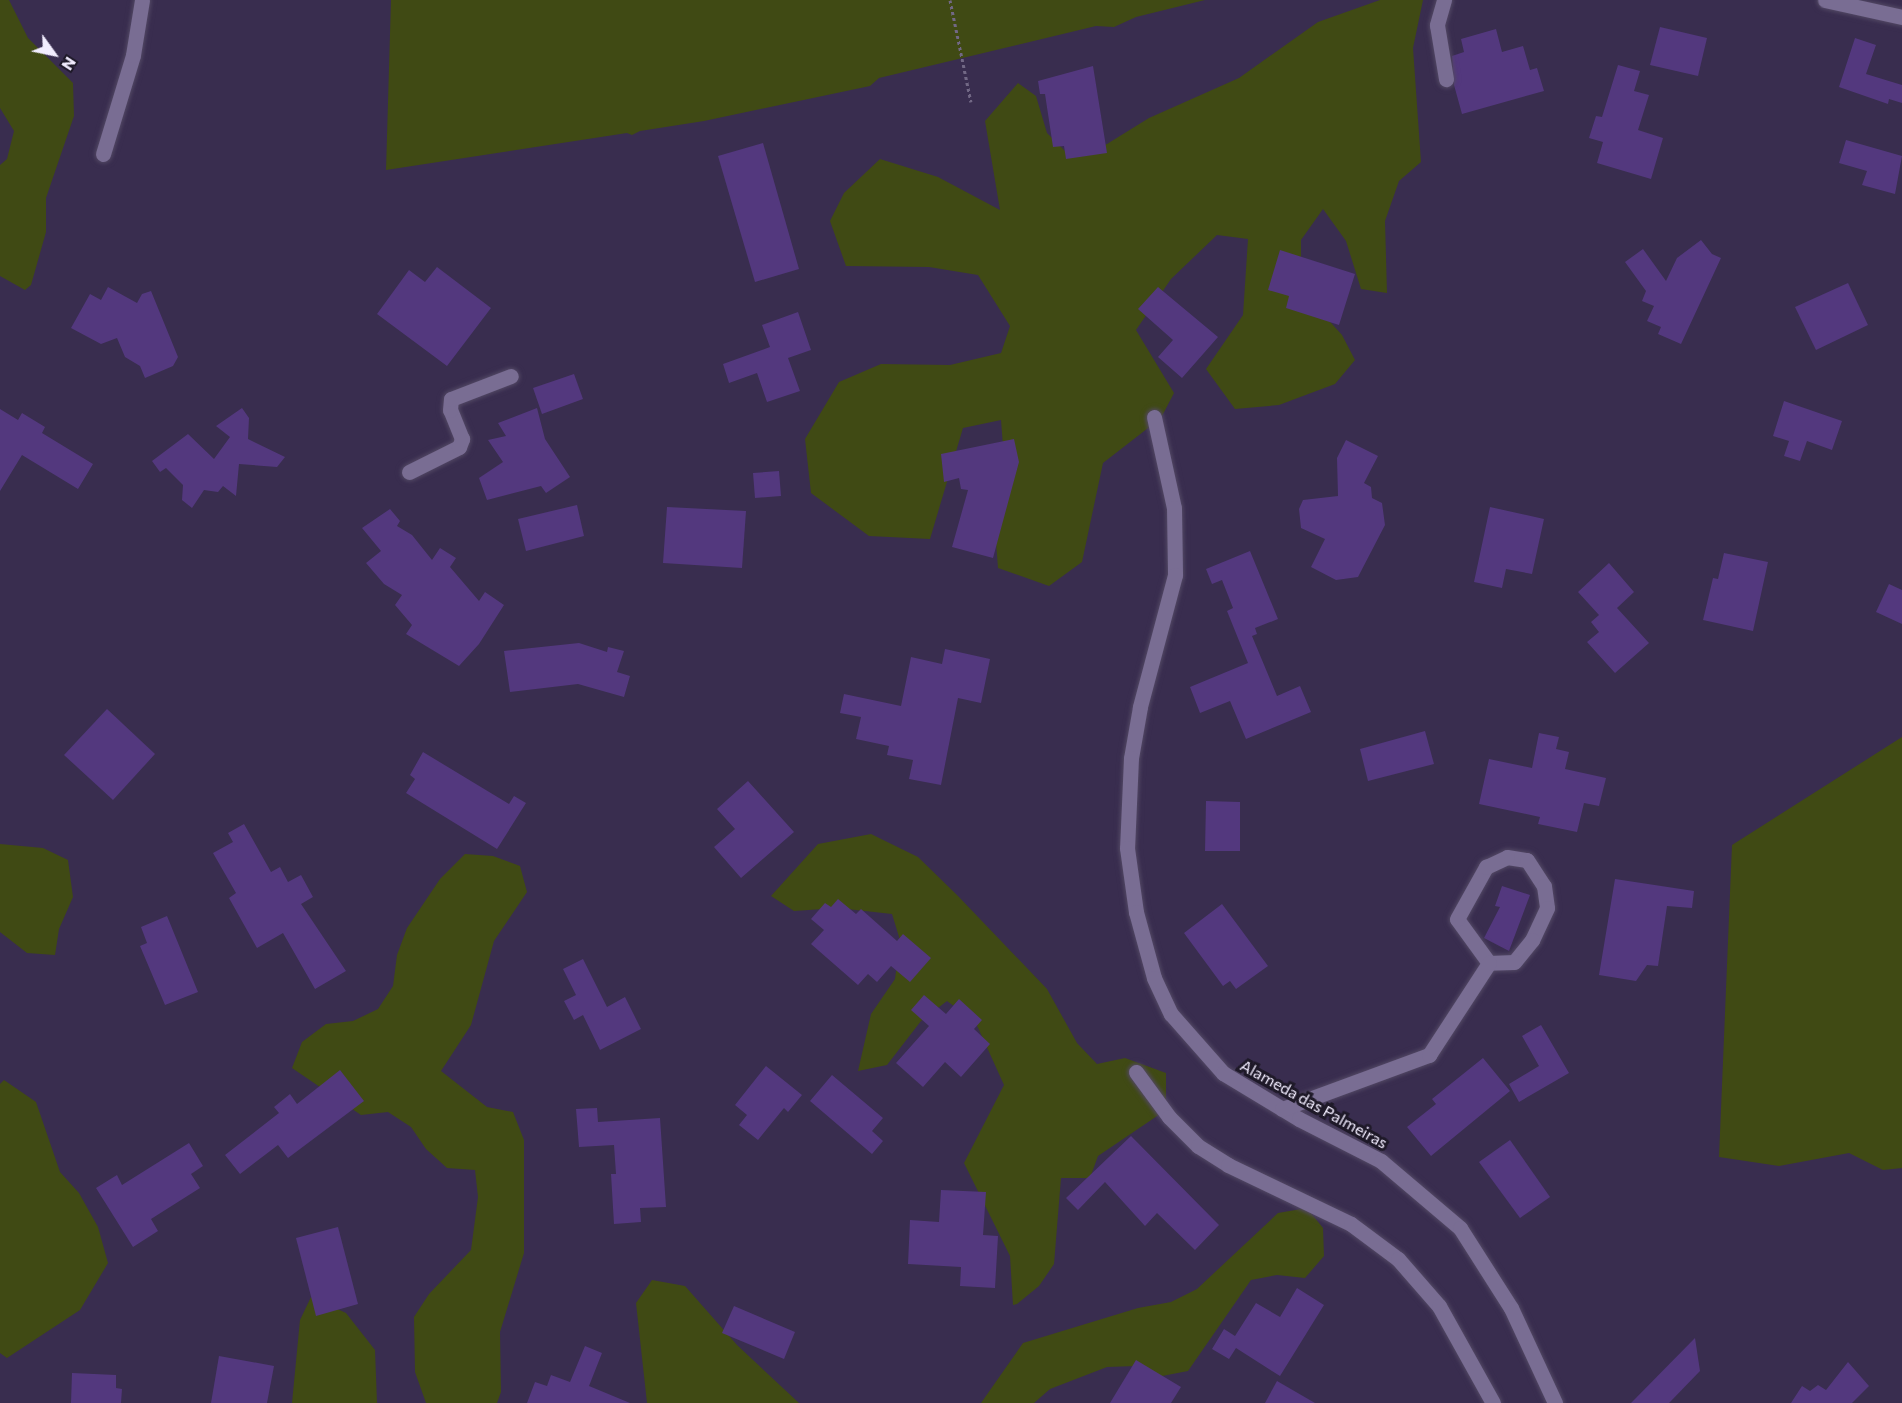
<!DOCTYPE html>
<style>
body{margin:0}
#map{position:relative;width:1902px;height:1403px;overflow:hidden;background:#392d4f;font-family:Commissioner,sans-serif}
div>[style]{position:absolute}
.green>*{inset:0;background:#404a14}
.building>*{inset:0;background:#53387e}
.path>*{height:3px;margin-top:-1.5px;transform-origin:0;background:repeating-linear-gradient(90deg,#726885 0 3px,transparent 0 6px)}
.roads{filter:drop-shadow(0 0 2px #524864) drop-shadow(0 0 2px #524864)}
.minor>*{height:15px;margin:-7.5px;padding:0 7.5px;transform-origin:7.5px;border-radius:7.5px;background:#796d93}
span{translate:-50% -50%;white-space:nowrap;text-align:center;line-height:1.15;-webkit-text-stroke:6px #1e1928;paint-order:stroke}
.street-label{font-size:16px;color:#f2edff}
.north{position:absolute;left:24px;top:24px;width:60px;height:60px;-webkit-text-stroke:4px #1e1928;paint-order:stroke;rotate:123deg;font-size:16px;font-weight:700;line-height:24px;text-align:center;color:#f2edff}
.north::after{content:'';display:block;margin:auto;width:21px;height:27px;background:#f2edff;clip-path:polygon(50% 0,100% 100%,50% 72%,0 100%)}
</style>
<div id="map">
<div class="green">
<div style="clip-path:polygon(0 0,9px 0,28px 38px,73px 83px,74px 116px,46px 198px,46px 232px,31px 285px,25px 290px,0 276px,0 165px,7px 159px,14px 131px,0 108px)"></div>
<div style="clip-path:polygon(391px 0,1205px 0,1136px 17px,1114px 27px,1096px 26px,879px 78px,870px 86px,704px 121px,640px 131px,632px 135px,627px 133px,386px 170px)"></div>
<div style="clip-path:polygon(1380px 0,1423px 0,1413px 48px,1421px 162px,1399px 181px,1385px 221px,1387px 293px,1361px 289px,1346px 241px,1323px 209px,1301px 240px,1301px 290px,1342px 335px,1355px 360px,1335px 384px,1279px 405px,1235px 409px,1206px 369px,1243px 315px,1248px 239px,1217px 235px,1171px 279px,1136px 330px,1174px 393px,1161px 418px,1103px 463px,1082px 562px,1049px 586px,998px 568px,995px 529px,1004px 459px,1001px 420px,963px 428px,930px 539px,869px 536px,811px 493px,805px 439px,839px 382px,881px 364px,950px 365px,1001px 353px,1010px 326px,978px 275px,929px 267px,846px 266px,830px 221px,844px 193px,880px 159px,938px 177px,1000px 210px,985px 121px,1018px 83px,1036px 96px,1047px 133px,1070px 156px,1107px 144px,1149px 118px,1239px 78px,1318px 22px)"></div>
<div style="clip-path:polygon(1902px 737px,1902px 1168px,1883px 1170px,1849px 1153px,1779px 1166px,1719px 1157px,1732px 845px)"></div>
<div style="clip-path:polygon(871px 834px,918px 857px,958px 896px,1047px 989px,1077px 1043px,1097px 1064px,1125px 1058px,1166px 1073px,1166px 1110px,1098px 1156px,1090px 1178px,1061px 1178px,1054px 1264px,1039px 1286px,1017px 1304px,1013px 1305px,1010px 1256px,964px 1163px,1004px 1085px,975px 1021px,947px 1001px,921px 1021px,887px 1065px,858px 1071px,871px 1014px,895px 979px,900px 940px,892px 914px,838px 908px,794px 911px,771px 896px,818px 844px)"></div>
<div style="clip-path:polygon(0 844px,43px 848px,68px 860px,73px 897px,59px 929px,55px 955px,27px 953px,0 932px)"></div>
<div style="clip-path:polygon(465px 854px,493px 856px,520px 866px,527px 892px,494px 941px,471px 1025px,441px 1071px,487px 1107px,513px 1112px,524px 1140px,524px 1253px,500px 1332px,501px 1392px,497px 1403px,426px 1403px,415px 1372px,414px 1317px,429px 1294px,471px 1250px,478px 1197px,475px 1170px,447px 1168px,426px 1149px,411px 1127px,388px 1112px,361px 1115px,292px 1068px,302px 1042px,326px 1024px,353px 1021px,378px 1009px,393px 986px,397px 955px,407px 928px,440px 879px)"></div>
<div style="clip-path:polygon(4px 1080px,36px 1102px,60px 1172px,79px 1193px,98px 1227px,108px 1263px,80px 1310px,7px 1358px,0 1353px,0 1084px)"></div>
<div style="clip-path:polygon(1307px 1208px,1323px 1228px,1324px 1256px,1305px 1278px,1277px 1275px,1251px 1280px,1188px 1371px,1162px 1376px,1136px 1366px,1107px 1367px,1050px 1389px,1034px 1403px,981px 1403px,1023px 1343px,1138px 1308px,1171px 1302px,1197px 1289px,1278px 1213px)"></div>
<div style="clip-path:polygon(652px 1280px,685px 1286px,737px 1345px,799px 1403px,647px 1403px,636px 1303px)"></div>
<div style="clip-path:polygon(311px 1297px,346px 1313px,375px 1350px,377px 1403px,292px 1403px,300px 1320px)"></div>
</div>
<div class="building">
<div style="clip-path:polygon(1660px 27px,1707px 38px,1698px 76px,1650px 65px)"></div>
<div style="clip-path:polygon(1496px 29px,1502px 52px,1523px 46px,1530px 70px,1537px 68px,1544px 91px,1462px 114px,1454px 85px,1452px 56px,1464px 52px,1461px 39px)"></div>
<div style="clip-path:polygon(1855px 38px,1876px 45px,1866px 74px,1902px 85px,1902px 103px,1889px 99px,1888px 104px,1839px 87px)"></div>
<div style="clip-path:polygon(1618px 65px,1640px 71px,1634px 91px,1649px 95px,1638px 130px,1663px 138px,1651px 179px,1597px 163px,1603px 142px,1589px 138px,1596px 116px,1602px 117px)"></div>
<div style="clip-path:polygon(1093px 66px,1107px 153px,1066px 159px,1064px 146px,1053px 147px,1045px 94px,1040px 94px,1038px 81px)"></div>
<div style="clip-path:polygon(1846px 140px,1902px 156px,1895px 194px,1862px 185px,1867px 171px,1839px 163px)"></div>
<div style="clip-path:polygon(763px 143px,799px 269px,755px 282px,718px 156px)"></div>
<div style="clip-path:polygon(1701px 240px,1712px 254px,1721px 258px,1681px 344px,1658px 334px,1661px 327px,1647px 321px,1654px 306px,1642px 301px,1646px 291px,1625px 262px,1643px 249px,1666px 281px,1677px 258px)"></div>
<div style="clip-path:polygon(1280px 250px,1355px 274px,1339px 325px,1286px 308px,1289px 296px,1268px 290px)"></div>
<div style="clip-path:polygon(437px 267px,491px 308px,447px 366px,377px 314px,409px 270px,425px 282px)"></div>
<div style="clip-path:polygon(1848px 283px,1868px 325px,1816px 350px,1795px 307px)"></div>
<div style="clip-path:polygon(108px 287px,137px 303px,142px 294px,151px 291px,178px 357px,173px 366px,145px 378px,140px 366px,125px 357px,117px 338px,101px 344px,71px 328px,90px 294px,101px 300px)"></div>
<div style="clip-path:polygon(1158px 287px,1218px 337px,1182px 378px,1158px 357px,1173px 340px,1138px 309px)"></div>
<div style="clip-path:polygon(798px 312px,811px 350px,788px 358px,800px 391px,767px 402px,757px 373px,729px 383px,723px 364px,770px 347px,762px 325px)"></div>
<div style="clip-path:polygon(574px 374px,583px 399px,542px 414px,533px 388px)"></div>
<div style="clip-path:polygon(1784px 401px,1842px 421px,1832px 450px,1807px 441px,1800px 461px,1784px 456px,1789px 441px,1773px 436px)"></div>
<div style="clip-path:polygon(242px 408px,249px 418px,248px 439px,285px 457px,277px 467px,239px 464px,236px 496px,223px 486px,218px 492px,204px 490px,192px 508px,182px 500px,183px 485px,166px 468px,160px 472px,152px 461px,188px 434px,214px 459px,230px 437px,216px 426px)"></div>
<div style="clip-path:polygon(537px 408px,545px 439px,570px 477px,546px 493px,541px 486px,487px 500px,479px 478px,503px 462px,488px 440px,506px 436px,498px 423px)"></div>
<div style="clip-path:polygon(0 409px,18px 420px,22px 413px,45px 427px,42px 433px,93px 464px,78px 489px,22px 455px,0 491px)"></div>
<div style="clip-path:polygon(1014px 439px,1019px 462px,993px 558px,952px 547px,968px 490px,961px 489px,959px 478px,944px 482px,941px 454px)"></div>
<div style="clip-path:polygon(1346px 440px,1378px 456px,1364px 483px,1371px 487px,1372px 498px,1382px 503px,1385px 525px,1358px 577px,1336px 580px,1311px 567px,1325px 539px,1301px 528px,1299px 509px,1303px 500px,1338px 496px,1337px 458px)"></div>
<div style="clip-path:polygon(779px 471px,781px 496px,755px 498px,753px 473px)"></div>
<div style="clip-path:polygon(577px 505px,584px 536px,526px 551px,518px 519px)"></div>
<div style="clip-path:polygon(667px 507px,746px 511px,742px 568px,663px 563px)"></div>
<div style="clip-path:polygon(1490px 507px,1544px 519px,1532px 574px,1506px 569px,1502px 588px,1474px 582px)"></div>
<div style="clip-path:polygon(390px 509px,400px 521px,397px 526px,412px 535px,432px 560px,440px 548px,456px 558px,450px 567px,479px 601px,485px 592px,504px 605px,479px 644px,459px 666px,406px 634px,412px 625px,395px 605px,402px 595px,384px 584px,366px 563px,381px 551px,362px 528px)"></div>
<div style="clip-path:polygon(1250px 551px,1278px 619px,1255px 628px,1257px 634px,1252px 636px,1277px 696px,1300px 686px,1311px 712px,1246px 739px,1230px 701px,1200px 713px,1190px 687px,1248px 663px,1227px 611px,1233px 608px,1222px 580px,1212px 584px,1206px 569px)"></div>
<div style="clip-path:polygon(1724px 553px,1768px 562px,1753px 631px,1703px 620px,1713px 578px,1718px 579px)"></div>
<div style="clip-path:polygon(1609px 563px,1634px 592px,1617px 608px,1649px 643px,1615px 673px,1587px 642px,1599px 632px,1591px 622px,1599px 615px,1578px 592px)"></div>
<div style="clip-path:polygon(1889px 584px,1902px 590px,1902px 624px,1876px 612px)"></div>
<div style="clip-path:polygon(579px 643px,607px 652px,608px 647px,624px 651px,617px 672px,630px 676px,624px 697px,578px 684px,510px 692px,504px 651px)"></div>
<div style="clip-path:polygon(945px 649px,990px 659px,981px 703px,958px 698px,941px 785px,909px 779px,913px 760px,887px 755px,889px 746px,856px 739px,861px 717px,840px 713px,844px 694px,901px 706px,911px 657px,942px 664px)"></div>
<div style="clip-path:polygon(107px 709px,155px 754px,113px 800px,64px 755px)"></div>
<div style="clip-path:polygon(1425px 731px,1434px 764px,1368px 781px,1360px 749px)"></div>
<div style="clip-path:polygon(1539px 733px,1559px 737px,1556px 749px,1569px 752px,1565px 769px,1606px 778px,1599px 806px,1584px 803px,1577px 832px,1538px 824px,1540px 817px,1479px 804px,1489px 759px,1532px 768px)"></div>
<div style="clip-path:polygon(423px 752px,509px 804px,514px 796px,526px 803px,497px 849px,406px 793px,415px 779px,410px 775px)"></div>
<div style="clip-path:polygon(748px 781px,794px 832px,741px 878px,714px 847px,735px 829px,717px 809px)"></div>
<div style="clip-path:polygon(1206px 801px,1240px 802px,1240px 851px,1205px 851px)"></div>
<div style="clip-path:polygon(244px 824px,271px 872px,280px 867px,288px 882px,301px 875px,313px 897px,301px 904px,346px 971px,315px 989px,283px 933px,257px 948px,229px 898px,236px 893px,213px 853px,233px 842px,228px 833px)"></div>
<div style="clip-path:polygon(1615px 879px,1694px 891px,1692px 908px,1667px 906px,1658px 966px,1647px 965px,1636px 981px,1599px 975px)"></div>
<div style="clip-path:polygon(1502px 886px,1530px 895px,1509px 951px,1484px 938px,1500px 907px,1495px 906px)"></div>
<div style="clip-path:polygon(838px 899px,856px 914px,861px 909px,897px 941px,903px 934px,931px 958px,910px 982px,891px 966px,877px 982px,868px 974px,858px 985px,811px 944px,824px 930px,811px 919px,825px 903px,831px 907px)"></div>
<div style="clip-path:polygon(1222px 904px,1268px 966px,1236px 989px,1230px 981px,1223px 986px,1184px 933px)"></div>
<div style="clip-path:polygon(167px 916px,198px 992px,165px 1005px,140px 946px,147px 943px,141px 927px)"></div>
<div style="clip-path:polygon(583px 959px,607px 1007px,625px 997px,641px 1029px,600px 1050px,583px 1015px,574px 1020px,564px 1001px,576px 995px,563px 969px)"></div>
<div style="clip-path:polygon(924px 995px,946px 1014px,959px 999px,982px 1020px,974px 1029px,990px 1044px,961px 1077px,945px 1062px,923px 1087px,896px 1063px,929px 1026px,911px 1010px)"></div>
<div style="clip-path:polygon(1541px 1025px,1569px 1073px,1519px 1102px,1509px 1084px,1539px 1066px,1522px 1036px)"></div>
<div style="clip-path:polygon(1483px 1058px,1510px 1091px,1431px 1156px,1407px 1127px,1436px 1104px,1432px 1099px)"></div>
<div style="clip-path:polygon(766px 1066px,802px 1095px,788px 1112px,784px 1108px,758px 1140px,739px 1125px,747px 1115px,735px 1105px)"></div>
<div style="clip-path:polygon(340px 1070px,364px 1101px,288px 1158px,278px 1145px,240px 1174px,225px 1155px,279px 1113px,274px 1107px,290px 1094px,297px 1104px)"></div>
<div style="clip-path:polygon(832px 1075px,883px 1118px,872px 1131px,883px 1141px,872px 1154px,810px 1101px)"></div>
<div style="clip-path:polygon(597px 1108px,598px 1122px,660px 1118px,666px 1207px,640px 1208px,641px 1222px,614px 1224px,611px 1174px,616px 1174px,614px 1145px,579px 1147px,576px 1109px)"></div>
<div style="clip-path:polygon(1131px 1136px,1219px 1225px,1195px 1250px,1157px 1213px,1145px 1226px,1105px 1182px,1078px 1210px,1066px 1198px)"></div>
<div style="clip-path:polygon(1510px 1140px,1550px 1197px,1520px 1218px,1479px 1162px)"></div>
<div style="clip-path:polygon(189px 1143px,203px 1166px,191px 1174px,200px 1188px,151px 1219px,158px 1231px,133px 1247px,96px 1188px,117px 1175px,122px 1185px)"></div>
<div style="clip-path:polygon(941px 1190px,986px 1192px,983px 1235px,998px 1236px,995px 1288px,960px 1286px,961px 1267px,908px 1264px,910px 1220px,939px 1222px)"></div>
<div style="clip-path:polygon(338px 1227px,358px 1304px,316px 1316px,296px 1238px)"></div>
<div style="clip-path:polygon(1297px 1288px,1324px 1305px,1280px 1376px,1236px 1348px,1229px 1359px,1212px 1349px,1224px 1329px,1235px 1336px,1256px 1303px,1280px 1317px)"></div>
<div style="clip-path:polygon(734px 1306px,795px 1332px,784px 1359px,722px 1333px)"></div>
<div style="clip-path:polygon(1695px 1338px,1700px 1371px,1669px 1403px,1631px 1403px)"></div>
<div style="clip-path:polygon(585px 1346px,602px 1353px,589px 1386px,630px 1403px,527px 1403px,535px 1382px,547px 1386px,551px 1375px,570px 1382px)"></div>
<div style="clip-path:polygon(219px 1356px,274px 1366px,267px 1403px,211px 1403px)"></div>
<div style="clip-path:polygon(1136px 1360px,1181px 1387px,1171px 1403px,1110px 1403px)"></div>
<div style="clip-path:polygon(1848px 1362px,1869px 1386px,1852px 1403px,1791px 1403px,1802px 1386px,1810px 1391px,1818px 1385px,1826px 1390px)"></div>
<div style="clip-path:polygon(72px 1373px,116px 1375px,116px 1388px,122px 1389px,121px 1403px,71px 1403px)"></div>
<div style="clip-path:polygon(1277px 1381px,1315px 1403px,1265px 1403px)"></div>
</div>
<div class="path">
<div style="left:950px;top:0;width:104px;rotate:78.4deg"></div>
</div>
<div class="roads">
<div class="minor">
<div style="left:1444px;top:0;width:26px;rotate:106deg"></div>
<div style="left:1437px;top:25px;width:55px;rotate:80.5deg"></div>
<div style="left:1825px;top:0;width:79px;rotate:12.4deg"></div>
<div style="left:103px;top:154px;width:103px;rotate:-73.1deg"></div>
<div style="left:133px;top:55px;width:56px;rotate:-80.7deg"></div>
<div style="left:1154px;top:417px;width:93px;rotate:77.6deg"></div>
<div style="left:1174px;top:508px;width:67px;rotate:89.1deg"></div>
<div style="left:1175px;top:575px;width:137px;rotate:104.9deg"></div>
<div style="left:1140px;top:707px;width:52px;rotate:100deg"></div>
<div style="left:1131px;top:758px;width:90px;rotate:92.5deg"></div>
<div style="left:1127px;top:848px;width:65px;rotate:82deg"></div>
<div style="left:1136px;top:912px;width:68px;rotate:74.7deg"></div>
<div style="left:1154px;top:978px;width:40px;rotate:65deg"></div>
<div style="left:1171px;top:1014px;width:79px;rotate:48.6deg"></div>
<div style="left:1223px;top:1073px;width:89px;rotate:31.2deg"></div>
<div style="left:1299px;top:1119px;width:92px;rotate:27.1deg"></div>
<div style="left:1381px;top:1161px;width:104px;rotate:40.3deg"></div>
<div style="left:1460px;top:1228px;width:95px;rotate:57.5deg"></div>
<div style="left:1511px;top:1308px;width:105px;rotate:65.1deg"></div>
<div style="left:409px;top:472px;width:56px;rotate:-26.6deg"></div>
<div style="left:459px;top:447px;width:9px;rotate:-69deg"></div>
<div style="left:462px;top:439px;width:31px;rotate:-112deg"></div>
<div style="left:450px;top:410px;width:11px;rotate:-85deg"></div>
<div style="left:451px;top:399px;width:64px;rotate:-21deg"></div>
<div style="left:1507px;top:857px;width:20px;rotate:9deg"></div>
<div style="left:1527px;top:860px;width:31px;rotate:57deg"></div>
<div style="left:1544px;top:886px;width:22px;rotate:82deg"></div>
<div style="left:1547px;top:908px;width:35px;rotate:115deg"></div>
<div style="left:1532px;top:940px;width:28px;rotate:129deg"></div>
<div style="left:1514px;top:962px;width:25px;rotate:178deg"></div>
<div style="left:1489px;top:963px;width:54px;rotate:-126deg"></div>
<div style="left:1457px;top:919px;width:60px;rotate:-60.9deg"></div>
<div style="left:1486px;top:867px;width:23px;rotate:-25deg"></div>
<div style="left:1136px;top:1072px;width:56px;rotate:53.7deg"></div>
<div style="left:1169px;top:1117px;width:41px;rotate:45deg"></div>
<div style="left:1198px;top:1146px;width:36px;rotate:32deg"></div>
<div style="left:1228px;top:1165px;width:136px;rotate:25.6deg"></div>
<div style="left:1351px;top:1224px;width:59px;rotate:36.7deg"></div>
<div style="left:1398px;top:1259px;width:62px;rotate:48.9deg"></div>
<div style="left:1439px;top:1306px;width:111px;rotate:60.9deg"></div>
<div style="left:1282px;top:1109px;width:157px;rotate:-20.2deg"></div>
<div style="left:1429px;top:1055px;width:110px;rotate:-56.9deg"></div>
</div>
</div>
<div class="street-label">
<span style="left:1314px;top:1104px;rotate:29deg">Alameda das Palmeiras</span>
</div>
<div class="north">N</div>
</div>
